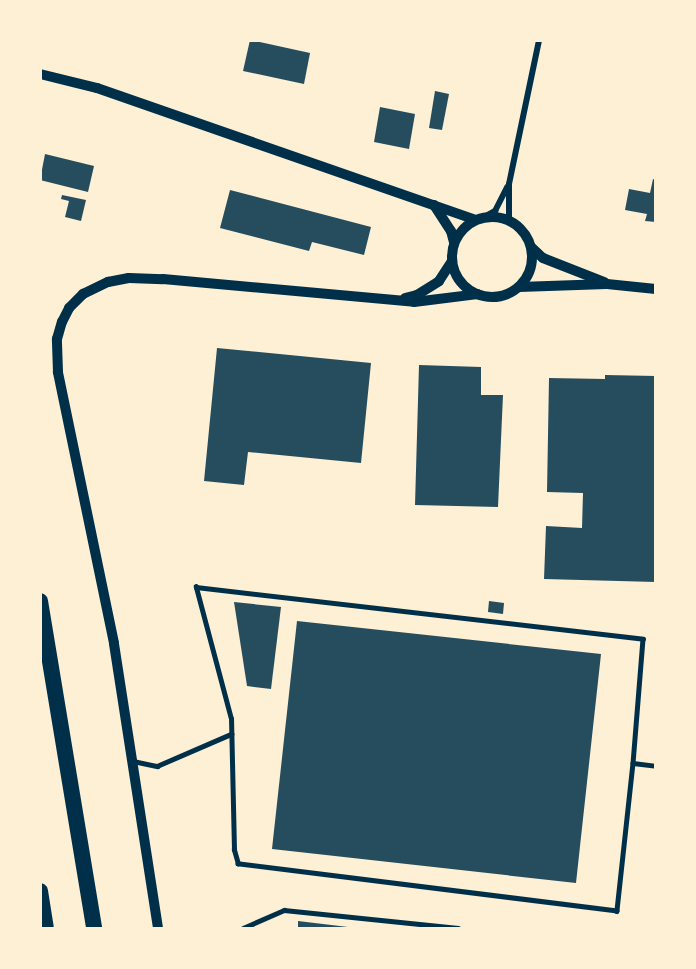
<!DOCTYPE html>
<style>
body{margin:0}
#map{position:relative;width:696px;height:969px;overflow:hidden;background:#fdf0d5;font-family:Literata,serif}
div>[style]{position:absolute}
.building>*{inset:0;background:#264d5e}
.service>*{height:4.5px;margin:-2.25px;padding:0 2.25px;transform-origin:2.25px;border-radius:2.25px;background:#003049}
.minor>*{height:6px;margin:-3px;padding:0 3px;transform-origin:3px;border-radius:3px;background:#003049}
.tertiary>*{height:10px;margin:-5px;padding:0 5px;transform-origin:5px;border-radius:5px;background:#003049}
.tertiary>.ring{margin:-5px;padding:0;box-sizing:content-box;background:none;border:10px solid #003049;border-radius:50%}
.motorway>*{height:16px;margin:-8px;padding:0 8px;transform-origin:8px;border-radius:8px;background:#003049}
span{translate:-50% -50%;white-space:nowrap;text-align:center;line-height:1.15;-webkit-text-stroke:4.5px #fdf0d5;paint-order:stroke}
.frame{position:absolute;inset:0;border:42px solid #fdf0d5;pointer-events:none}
</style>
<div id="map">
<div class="building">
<div style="clip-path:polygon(250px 40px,310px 53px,304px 84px,243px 71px)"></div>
<div style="clip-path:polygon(435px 91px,449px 94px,442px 130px,429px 128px)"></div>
<div style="clip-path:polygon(380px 107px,415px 114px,409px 149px,374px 142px)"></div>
<div style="clip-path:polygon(45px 154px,94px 166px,88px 192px,40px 180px)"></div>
<div style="clip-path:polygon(653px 179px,656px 180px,656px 222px,645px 221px,647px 214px,625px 210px,629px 189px,650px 193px)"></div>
<div style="clip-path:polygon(230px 190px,371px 227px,364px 255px,312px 242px,309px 251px,220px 228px)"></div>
<div style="clip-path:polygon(62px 195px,86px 200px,81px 221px,65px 217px,69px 201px,61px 199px)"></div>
<div style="clip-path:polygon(217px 348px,371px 363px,361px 463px,248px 452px,244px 485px,204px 481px)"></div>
<div style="clip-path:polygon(419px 365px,481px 367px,481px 395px,503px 395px,498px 507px,415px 505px)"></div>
<div style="clip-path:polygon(605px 375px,656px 376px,656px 582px,544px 579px,546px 526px,582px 528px,583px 493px,547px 492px,549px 378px,605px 379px)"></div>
<div style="clip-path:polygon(489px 601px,504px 603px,503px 614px,488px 612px)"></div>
<div style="clip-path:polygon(234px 602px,281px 607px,271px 689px,247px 686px)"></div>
<div style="clip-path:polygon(297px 621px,601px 654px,576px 883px,272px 849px)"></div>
<div style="clip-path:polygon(298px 921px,348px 927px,347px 928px,298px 928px)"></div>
</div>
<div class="service">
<div style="left:196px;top:587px;width:450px;rotate:6.6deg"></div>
<div style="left:643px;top:639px;width:124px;rotate:94.6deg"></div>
<div style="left:633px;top:763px;width:149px;rotate:96.2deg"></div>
<div style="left:617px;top:911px;width:382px;rotate:-172.9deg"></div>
<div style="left:238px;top:864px;width:15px;rotate:-106deg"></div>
<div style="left:234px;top:850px;width:131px;rotate:-91.3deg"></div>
<div style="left:231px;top:719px;width:137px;rotate:-104.9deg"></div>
<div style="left:133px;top:761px;width:25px;rotate:12deg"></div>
<div style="left:157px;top:766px;width:81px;rotate:-23.4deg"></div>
<div style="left:633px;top:763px;width:23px;rotate:7deg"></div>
<div style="left:243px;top:928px;width:45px;rotate:-23.7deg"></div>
<div style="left:284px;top:910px;width:175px;rotate:5.9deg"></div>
</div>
<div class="minor">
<div style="left:484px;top:217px;width:13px;rotate:-29deg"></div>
<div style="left:495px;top:211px;width:27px;rotate:-63deg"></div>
<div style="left:509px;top:220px;width:36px;rotate:-90deg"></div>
<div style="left:509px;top:184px;width:147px;rotate:-78.2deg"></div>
</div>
<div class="tertiary">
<div style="left:40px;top:74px;width:59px;rotate:13.8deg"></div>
<div style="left:97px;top:88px;width:401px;rotate:19.2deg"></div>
<div style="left:434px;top:205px;width:31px;rotate:57deg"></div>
<div style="left:451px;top:231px;width:11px;rotate:75deg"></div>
<div class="ring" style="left:452px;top:217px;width:70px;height:70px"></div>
<div style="left:531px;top:247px;width:16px;rotate:43deg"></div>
<div style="left:543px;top:258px;width:66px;rotate:21.5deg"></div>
<div style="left:519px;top:287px;width:88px;rotate:-2deg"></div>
<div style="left:607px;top:284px;width:49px;rotate:5.8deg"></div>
<div style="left:405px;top:298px;width:12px;rotate:-14deg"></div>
<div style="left:417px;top:295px;width:26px;rotate:-32deg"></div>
<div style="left:439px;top:281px;width:24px;rotate:-57deg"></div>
<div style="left:158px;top:928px;width:288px;rotate:-98.8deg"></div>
<div style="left:114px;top:643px;width:277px;rotate:-101.7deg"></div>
<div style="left:58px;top:372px;width:33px;rotate:-92deg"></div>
<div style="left:57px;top:339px;width:18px;rotate:-74deg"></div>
<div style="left:62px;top:322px;width:16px;rotate:-63deg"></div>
<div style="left:69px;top:308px;width:20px;rotate:-45deg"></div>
<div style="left:83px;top:294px;width:28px;rotate:-26deg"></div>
<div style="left:108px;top:282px;width:21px;rotate:-11deg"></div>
<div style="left:129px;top:278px;width:34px;rotate:2deg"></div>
<div style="left:163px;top:279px;width:252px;rotate:5.2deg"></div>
<div style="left:414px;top:302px;width:64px;rotate:-7.1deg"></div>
</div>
<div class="motorway">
<div style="left:40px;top:601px;width:331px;rotate:80.6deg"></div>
<div style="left:40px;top:891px;width:37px;rotate:81deg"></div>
</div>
<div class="frame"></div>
</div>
